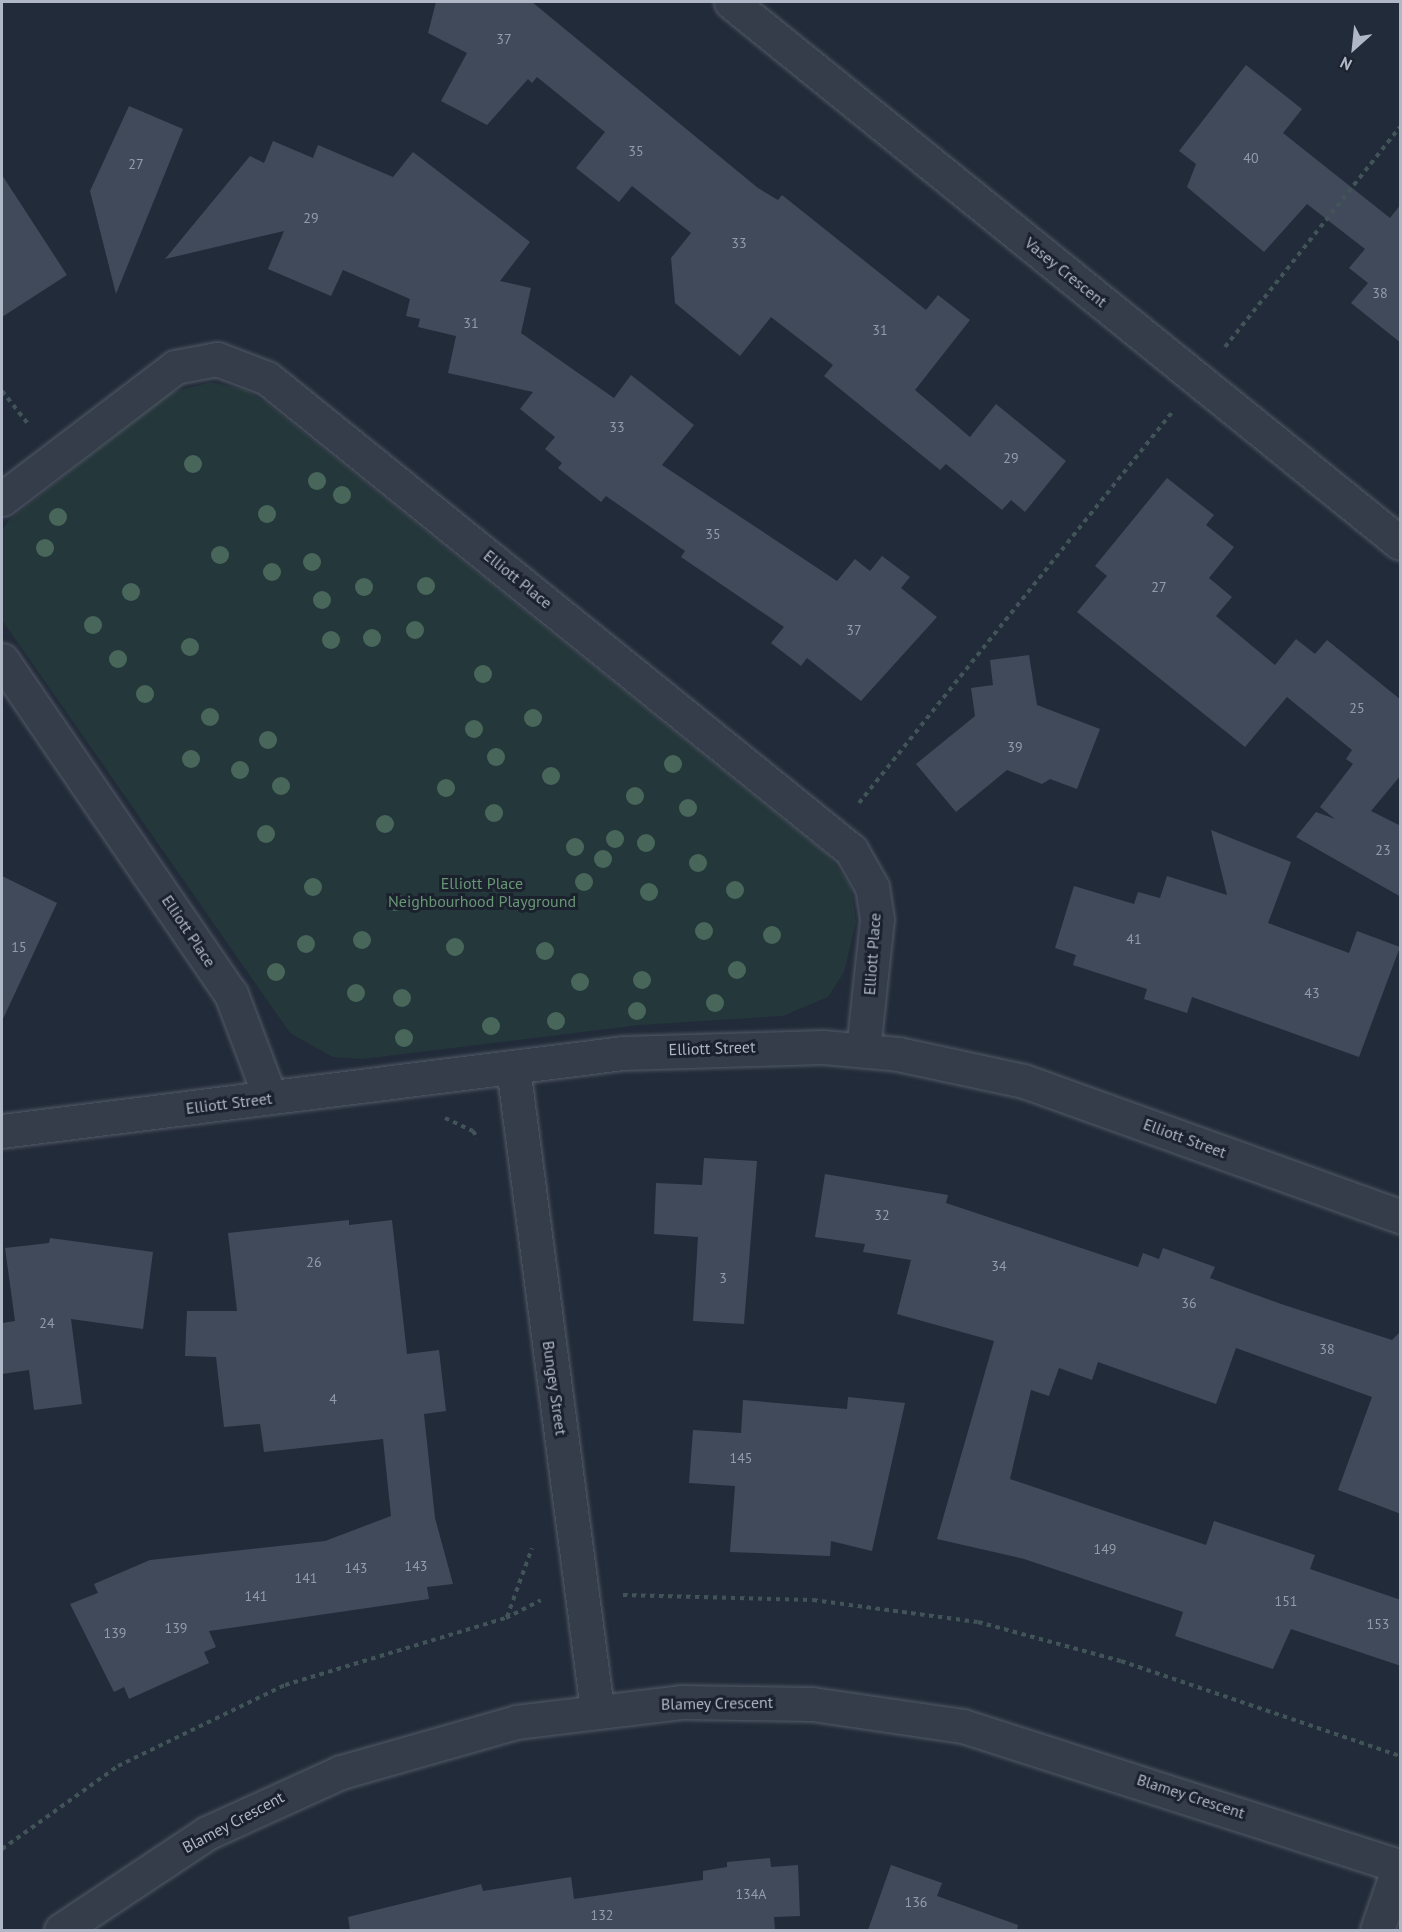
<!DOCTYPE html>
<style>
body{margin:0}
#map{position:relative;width:1402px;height:1932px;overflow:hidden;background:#222b39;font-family:"PT Sans",sans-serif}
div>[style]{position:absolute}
.green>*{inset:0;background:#24373a}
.building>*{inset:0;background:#414a5b}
.path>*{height:4px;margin-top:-2px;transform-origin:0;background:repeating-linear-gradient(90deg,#415458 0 4.5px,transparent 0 9px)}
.roads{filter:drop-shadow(0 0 2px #535a67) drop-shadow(0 0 2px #535a67)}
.minor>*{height:33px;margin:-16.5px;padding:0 16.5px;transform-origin:16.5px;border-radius:16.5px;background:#353d4a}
.trees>*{width:18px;height:18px;margin:-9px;border-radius:50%;background:#48665a}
span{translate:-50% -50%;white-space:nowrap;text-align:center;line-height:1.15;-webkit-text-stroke:6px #1b222e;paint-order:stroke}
.number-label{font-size:14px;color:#949cab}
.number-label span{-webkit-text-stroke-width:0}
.street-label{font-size:16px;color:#b0b7c6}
.park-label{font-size:16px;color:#689675}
.frame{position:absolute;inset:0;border:3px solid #b0b7c6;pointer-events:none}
.north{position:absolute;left:1324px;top:18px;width:60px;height:60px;-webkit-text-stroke:4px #1b222e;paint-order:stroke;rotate:207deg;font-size:16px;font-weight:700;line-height:24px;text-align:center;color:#b0b7c6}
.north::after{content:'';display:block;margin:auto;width:21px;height:27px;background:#b0b7c6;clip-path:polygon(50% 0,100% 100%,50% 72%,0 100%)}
</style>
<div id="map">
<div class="green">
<div style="clip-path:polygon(211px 382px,246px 390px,268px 404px,830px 857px,851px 887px,856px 922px,844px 972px,828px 997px,783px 1016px,640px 1025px,362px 1059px,333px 1057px,290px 1033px,2px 620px,2px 530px,9px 520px,169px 393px)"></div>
</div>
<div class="building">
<div style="clip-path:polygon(436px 2px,532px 2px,758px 188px,778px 200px,782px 195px,926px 310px,938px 295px,970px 320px,915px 390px,970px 437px,996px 404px,1066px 461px,1025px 512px,1011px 500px,1002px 510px,946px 464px,940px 470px,824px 376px,833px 365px,771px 317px,740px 356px,675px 303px,671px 258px,691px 233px,632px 186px,619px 202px,576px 168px,605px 132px,537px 77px,532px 83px,528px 79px,487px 125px,441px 101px,467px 53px,428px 33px)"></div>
<div style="clip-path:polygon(1246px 65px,1302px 109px,1283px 133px,1390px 218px,1401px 204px,1401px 343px,1351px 303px,1368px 283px,1349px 268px,1365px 249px,1307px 204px,1264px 252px,1187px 187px,1196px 164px,1179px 151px)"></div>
<div style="clip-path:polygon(129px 106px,183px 129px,116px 294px,90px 191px)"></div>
<div style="clip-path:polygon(273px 141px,313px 158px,318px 145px,393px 177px,413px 152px,530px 242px,500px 281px,531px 288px,521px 333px,614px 398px,631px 375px,694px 425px,662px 465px,837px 581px,855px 559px,870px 571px,882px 556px,910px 577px,901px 588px,937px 617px,861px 701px,807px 658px,801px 666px,771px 643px,784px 627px,681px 557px,685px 551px,606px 496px,601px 502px,558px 468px,562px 463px,545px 449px,555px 437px,520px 409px,533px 392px,448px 373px,456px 336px,418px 327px,420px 319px,406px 316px,410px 299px,343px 270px,331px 296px,268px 269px,284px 231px,165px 259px,250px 156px,264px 163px)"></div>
<div style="clip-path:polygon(2px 175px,67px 275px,2px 317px)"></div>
<div style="clip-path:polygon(1167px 478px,1214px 515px,1206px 525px,1234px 547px,1209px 578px,1232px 597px,1216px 616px,1275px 665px,1296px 639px,1315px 654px,1327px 640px,1401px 700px,1401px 775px,1371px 811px,1401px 826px,1401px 897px,1296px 837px,1316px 812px,1335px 819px,1320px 807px,1353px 764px,1346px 759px,1352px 750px,1287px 697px,1245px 747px,1077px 612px,1107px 576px,1095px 566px)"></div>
<div style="clip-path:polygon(1029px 655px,1037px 705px,1100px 729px,1077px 789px,1050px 779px,1042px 784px,1007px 770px,956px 812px,916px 764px,975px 716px,971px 688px,993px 685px,990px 660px)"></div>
<div style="clip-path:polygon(1211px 830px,1291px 862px,1268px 923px,1349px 953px,1357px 931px,1400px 947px,1359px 1057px,1192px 997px,1187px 1013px,1144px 999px,1147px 989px,1073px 965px,1076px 955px,1055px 948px,1074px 886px,1134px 904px,1138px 892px,1160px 898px,1167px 876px,1227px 895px)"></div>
<div style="clip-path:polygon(2px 876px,57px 903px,2px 1021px)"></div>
<div style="clip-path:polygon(704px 1158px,757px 1161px,744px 1324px,693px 1321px,698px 1237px,654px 1234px,656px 1183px,702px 1185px)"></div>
<div style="clip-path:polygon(825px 1174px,948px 1195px,946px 1203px,1138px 1267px,1143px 1253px,1159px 1259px,1163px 1248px,1215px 1267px,1210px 1278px,1281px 1304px,1392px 1340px,1401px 1331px,1401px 1514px,1338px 1490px,1372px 1397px,1236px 1348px,1216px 1404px,1098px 1362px,1092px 1380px,1059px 1368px,1049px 1396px,1031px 1390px,1010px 1479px,1206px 1545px,1214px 1521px,1315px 1555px,1310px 1569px,1401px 1600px,1401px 1666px,1291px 1629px,1273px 1669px,1175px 1636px,1183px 1612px,1024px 1559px,937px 1539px,994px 1341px,897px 1314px,911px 1260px,863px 1252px,865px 1244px,815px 1237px)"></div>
<div style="clip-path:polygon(349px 1220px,349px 1225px,392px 1220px,407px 1354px,439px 1350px,446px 1411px,424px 1414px,435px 1518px,453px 1584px,427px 1587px,429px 1599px,209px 1631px,216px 1647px,204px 1652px,209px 1663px,129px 1699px,124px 1687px,114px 1692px,70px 1604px,98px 1593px,94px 1584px,150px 1560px,325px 1541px,391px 1516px,383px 1439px,264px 1452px,260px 1424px,224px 1427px,216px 1357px,185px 1356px,187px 1311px,237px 1311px,228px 1233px)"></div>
<div style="clip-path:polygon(50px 1238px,153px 1252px,143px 1329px,71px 1319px,82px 1404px,34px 1410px,29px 1370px,2px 1374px,2px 1323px,15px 1321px,5px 1248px,49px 1243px)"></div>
<div style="clip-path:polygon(848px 1397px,905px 1403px,872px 1551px,831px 1541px,830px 1556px,730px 1552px,735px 1486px,689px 1483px,693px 1430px,741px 1433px,743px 1400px,847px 1409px)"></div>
<div style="clip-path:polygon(770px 1858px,771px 1867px,798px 1865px,800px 1916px,774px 1917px,775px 1930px,350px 1930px,348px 1917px,481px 1884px,483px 1891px,571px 1877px,574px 1899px,703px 1880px,703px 1871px,727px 1867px,727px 1862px)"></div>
<div style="clip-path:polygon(891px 1865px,942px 1883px,937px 1896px,1018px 1925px,1017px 1930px,868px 1930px)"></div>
</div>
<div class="path">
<div style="left:1225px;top:347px;width:281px;rotate:-51.5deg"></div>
<div style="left:2px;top:391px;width:43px;rotate:51.5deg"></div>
<div style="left:859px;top:803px;width:502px;rotate:-51.3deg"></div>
<div style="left:445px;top:1118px;width:31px;rotate:25deg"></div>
<div style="left:473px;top:1131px;width:9px;rotate:58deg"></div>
<div style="left:623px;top:1595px;width:190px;rotate:1.5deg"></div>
<div style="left:813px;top:1600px;width:166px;rotate:7.6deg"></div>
<div style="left:978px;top:1622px;width:148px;rotate:15.3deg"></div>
<div style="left:1121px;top:1661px;width:295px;rotate:18.8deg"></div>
<div style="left:507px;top:1617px;width:73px;rotate:-70.1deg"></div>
<div style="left:2px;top:1849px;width:143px;rotate:-35.6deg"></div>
<div style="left:118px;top:1766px;width:186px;rotate:-25.9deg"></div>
<div style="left:285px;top:1685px;width:231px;rotate:-16.9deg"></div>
<div style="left:506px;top:1618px;width:39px;rotate:-27deg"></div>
</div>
<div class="roads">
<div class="minor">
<div style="left:731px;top:2px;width:860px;rotate:38.96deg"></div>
<div style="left:2px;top:499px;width:218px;rotate:-37.3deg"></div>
<div style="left:175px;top:367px;width:43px;rotate:-10.8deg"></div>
<div style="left:217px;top:359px;width:53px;rotate:20.8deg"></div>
<div style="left:267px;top:378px;width:751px;rotate:38.95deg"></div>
<div style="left:851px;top:850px;width:43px;rotate:60.4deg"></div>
<div style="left:872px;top:887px;width:32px;rotate:81deg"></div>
<div style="left:877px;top:919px;width:132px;rotate:96.1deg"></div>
<div style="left:2px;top:660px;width:405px;rotate:55.6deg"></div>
<div style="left:231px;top:994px;width:110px;rotate:69.3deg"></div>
<div style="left:513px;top:1067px;width:647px;rotate:82.55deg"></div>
<div style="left:2px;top:1131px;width:626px;rotate:-7.16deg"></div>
<div style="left:623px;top:1053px;width:200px;rotate:-1.7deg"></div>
<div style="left:823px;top:1047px;width:75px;rotate:5.3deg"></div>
<div style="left:898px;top:1054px;width:129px;rotate:12.1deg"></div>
<div style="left:1024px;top:1081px;width:400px;rotate:19.8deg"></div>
<div style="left:61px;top:1930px;width:175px;rotate:-33.6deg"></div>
<div style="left:207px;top:1833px;width:147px;rotate:-24.5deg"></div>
<div style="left:341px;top:1772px;width:182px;rotate:-15.9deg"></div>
<div style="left:516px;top:1722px;width:166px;rotate:-6.9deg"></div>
<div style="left:681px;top:1702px;width:131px;rotate:0.9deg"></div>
<div style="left:812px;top:1704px;width:153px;rotate:8.3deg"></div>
<div style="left:963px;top:1726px;width:459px;rotate:17.8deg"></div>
<div style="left:1377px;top:1930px;width:68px;rotate:-71deg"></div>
</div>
</div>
<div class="trees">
<div style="left:193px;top:464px"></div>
<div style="left:317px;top:481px"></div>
<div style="left:342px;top:495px"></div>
<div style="left:267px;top:514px"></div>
<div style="left:58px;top:517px"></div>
<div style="left:45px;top:548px"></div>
<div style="left:220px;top:555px"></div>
<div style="left:312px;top:562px"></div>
<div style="left:272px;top:572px"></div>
<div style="left:426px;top:586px"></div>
<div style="left:364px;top:587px"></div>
<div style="left:131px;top:592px"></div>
<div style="left:322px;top:600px"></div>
<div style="left:93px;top:625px"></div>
<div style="left:415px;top:630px"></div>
<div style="left:372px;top:638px"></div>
<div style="left:331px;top:640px"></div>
<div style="left:190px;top:647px"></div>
<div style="left:118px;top:659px"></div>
<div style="left:483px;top:674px"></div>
<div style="left:145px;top:694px"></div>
<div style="left:210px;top:717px"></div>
<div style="left:533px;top:718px"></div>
<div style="left:474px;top:729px"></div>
<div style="left:268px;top:740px"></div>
<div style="left:496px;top:757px"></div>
<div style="left:191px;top:759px"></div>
<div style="left:673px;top:764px"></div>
<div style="left:240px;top:770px"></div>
<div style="left:551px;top:776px"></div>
<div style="left:281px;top:786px"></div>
<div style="left:446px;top:788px"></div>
<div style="left:635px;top:796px"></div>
<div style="left:688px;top:808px"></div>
<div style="left:494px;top:813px"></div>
<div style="left:385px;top:824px"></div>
<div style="left:266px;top:834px"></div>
<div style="left:615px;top:839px"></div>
<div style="left:646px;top:843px"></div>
<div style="left:575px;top:847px"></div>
<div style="left:603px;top:859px"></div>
<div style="left:698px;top:863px"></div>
<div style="left:584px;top:882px"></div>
<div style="left:313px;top:887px"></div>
<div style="left:735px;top:890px"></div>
<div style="left:649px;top:892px"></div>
<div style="left:395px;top:902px"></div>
<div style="left:704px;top:931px"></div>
<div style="left:772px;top:935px"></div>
<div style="left:362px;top:940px"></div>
<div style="left:306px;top:944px"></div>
<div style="left:455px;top:947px"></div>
<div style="left:545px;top:951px"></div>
<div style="left:737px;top:970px"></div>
<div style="left:276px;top:972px"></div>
<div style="left:642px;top:980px"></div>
<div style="left:580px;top:982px"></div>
<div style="left:356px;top:993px"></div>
<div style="left:402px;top:998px"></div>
<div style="left:715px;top:1003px"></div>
<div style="left:637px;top:1011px"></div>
<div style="left:556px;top:1021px"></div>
<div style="left:491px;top:1026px"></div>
<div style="left:404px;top:1038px"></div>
</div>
<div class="number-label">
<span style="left:504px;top:39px">37</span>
<span style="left:636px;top:151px">35</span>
<span style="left:1251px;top:158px">40</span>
<span style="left:136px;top:164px">27</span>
<span style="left:311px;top:218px">29</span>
<span style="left:739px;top:243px">33</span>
<span style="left:1380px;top:293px">38</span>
<span style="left:471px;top:323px">31</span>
<span style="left:880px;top:330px">31</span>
<span style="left:617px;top:427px">33</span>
<span style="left:1011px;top:458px">29</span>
<span style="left:713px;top:534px">35</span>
<span style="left:1159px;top:587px">27</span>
<span style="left:854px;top:630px">37</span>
<span style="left:1357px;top:708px">25</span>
<span style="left:1015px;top:747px">39</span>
<span style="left:1383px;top:850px">23</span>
<span style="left:1134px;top:939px">41</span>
<span style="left:19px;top:947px">15</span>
<span style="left:1312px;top:993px">43</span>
<span style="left:882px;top:1215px">32</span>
<span style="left:314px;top:1262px">26</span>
<span style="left:999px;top:1266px">34</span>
<span style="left:723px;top:1278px">3</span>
<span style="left:1189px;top:1303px">36</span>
<span style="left:47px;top:1323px">24</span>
<span style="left:1327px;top:1349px">38</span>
<span style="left:333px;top:1399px">4</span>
<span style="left:741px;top:1458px">145</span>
<span style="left:1105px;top:1549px">149</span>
<span style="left:416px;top:1566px">143</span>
<span style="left:356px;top:1568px">143</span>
<span style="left:306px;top:1578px">141</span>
<span style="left:256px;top:1596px">141</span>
<span style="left:1286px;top:1601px">151</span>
<span style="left:1378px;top:1624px">153</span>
<span style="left:176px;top:1628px">139</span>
<span style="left:115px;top:1633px">139</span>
<span style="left:751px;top:1894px">134A</span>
<span style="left:916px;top:1902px">136</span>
<span style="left:602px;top:1915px">132</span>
</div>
<div class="street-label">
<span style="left:1066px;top:272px;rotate:39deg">Vasey Crescent</span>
<span style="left:518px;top:579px;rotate:39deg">Elliott Place</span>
<span style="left:189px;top:931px;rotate:56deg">Elliott Place</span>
<span style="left:872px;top:954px;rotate:-86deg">Elliott Place</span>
<span style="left:712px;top:1048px;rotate:-2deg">Elliott Street</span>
<span style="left:229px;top:1103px;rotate:-7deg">Elliott Street</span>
<span style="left:1185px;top:1138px;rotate:20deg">Elliott Street</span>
<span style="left:555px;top:1388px;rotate:82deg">Bungey Street</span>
<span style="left:717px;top:1703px;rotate:-1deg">Blamey Crescent</span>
<span style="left:1191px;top:1796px;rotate:18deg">Blamey Crescent</span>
<span style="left:233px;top:1822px;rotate:-28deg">Blamey Crescent</span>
</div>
<div class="park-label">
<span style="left:482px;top:892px">Elliott Place<br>Neighbourhood Playground</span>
</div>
<div class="frame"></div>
<div class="north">N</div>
</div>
